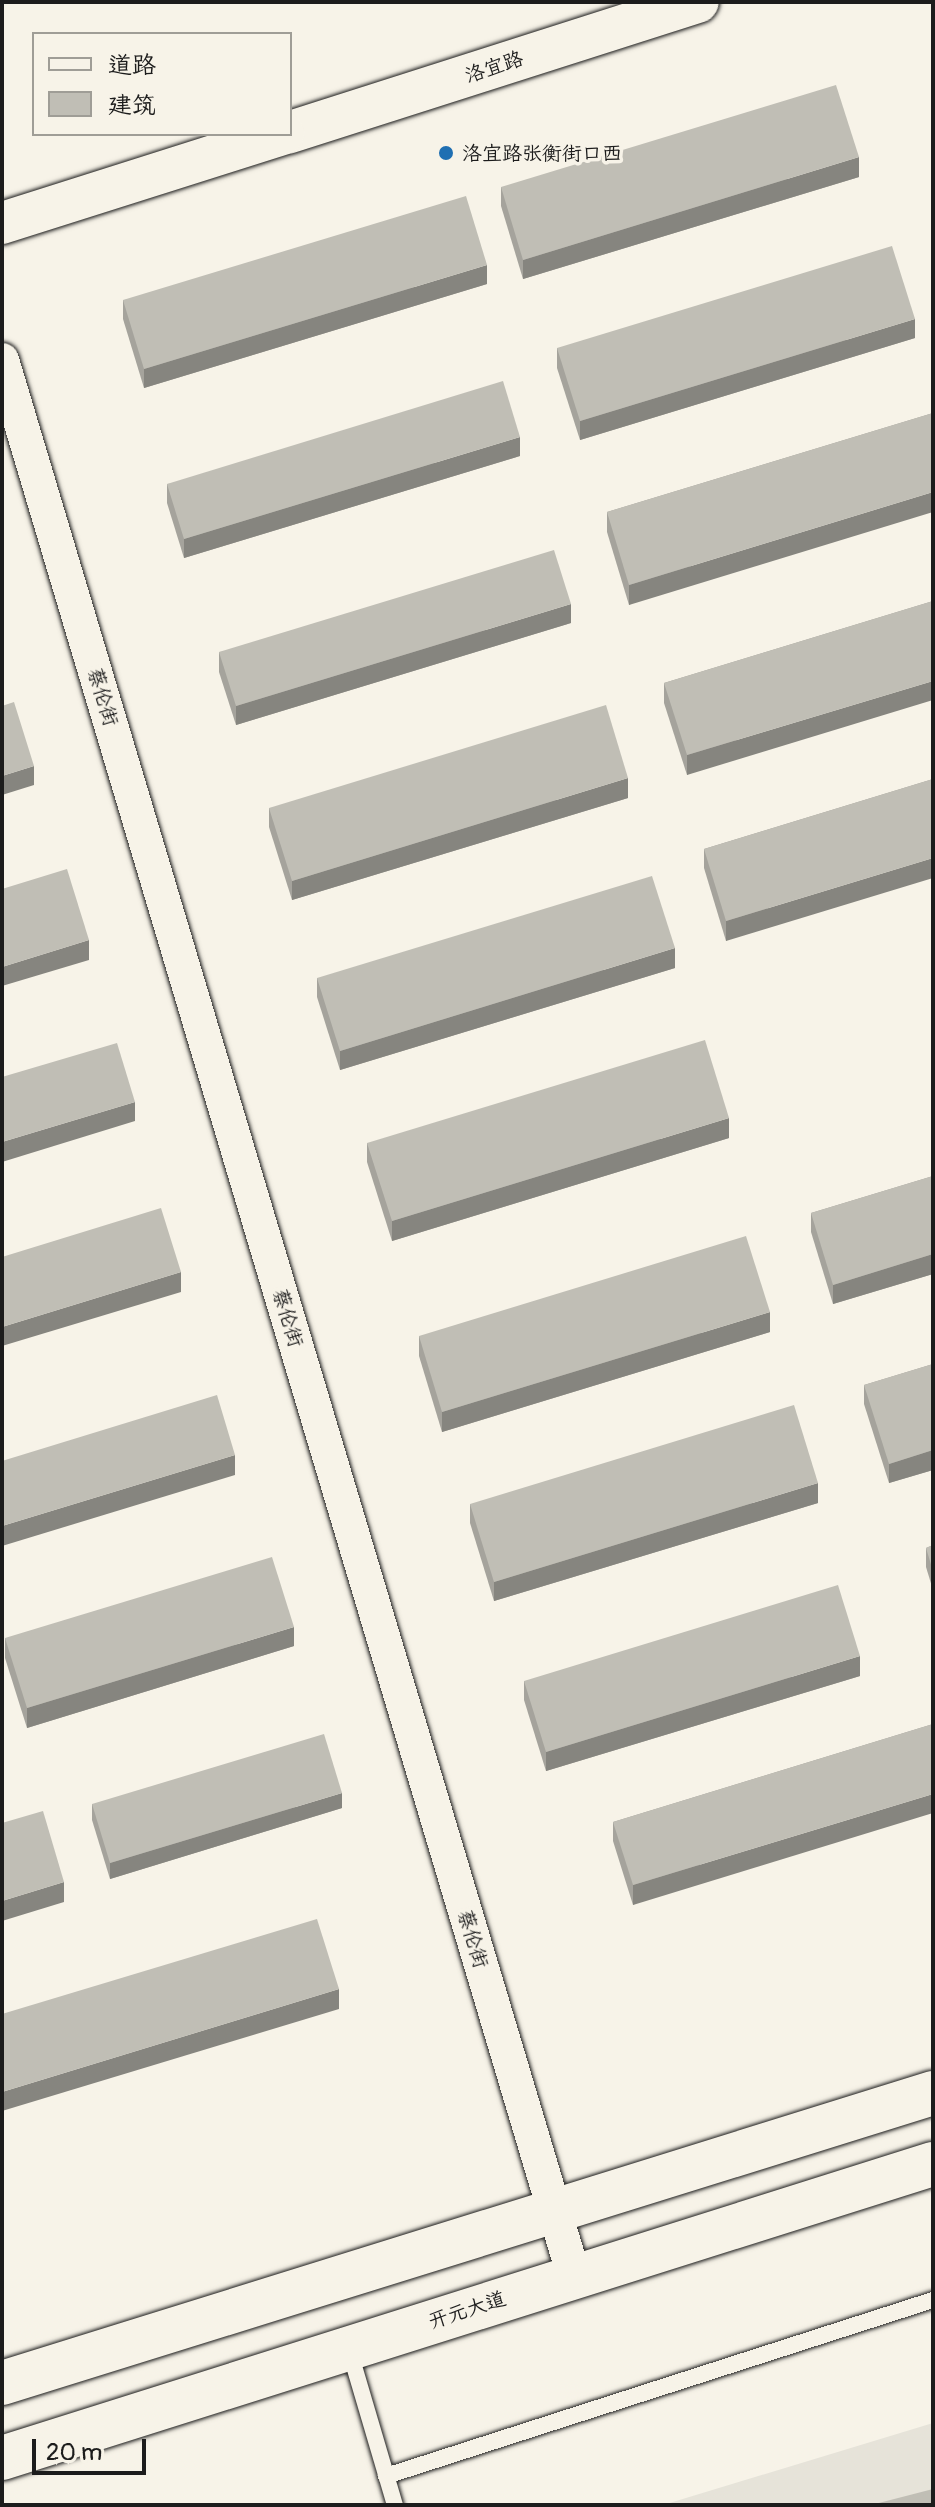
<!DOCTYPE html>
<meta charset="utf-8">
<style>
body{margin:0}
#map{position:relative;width:935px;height:2507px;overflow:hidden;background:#f7f3e8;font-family:Pangolin,"LXGW WenKai TC",sans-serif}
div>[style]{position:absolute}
.built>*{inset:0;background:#e6e3d9}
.roads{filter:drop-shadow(0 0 2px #1c1c1c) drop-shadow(0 0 2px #1c1c1c)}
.service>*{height:16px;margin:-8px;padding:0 8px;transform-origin:8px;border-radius:8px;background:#f7f3e8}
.minor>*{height:34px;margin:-17px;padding:0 17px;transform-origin:17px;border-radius:17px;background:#f7f3e8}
.tertiary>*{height:42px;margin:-21px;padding:0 21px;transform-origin:21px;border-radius:21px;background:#f7f3e8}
.primary>*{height:44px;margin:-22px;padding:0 22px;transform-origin:22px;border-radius:22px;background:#f7f3e8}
.wall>*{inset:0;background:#a5a39c}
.shaded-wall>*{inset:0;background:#86857f}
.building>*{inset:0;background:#c0beb5}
.dots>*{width:22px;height:22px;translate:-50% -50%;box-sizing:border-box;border:4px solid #f7f3e8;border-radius:50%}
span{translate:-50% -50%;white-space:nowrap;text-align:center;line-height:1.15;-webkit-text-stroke:7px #f7f3e8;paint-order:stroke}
.street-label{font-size:20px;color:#1c1c1c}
.poi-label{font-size:20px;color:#1c1c1c}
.left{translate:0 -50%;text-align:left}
.frame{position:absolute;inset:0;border:4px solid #1c1c1c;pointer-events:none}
.legend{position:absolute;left:32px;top:32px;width:260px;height:104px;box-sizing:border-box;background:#f7f3e8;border:2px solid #9f9d96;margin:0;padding:10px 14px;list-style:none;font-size:24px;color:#1c1c1c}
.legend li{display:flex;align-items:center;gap:16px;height:40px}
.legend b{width:40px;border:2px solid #9f9d96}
.scale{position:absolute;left:32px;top:2439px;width:114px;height:36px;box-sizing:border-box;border:4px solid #1c1c1c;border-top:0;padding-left:10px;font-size:24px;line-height:28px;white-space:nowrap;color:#1c1c1c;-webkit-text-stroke:6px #f7f3e8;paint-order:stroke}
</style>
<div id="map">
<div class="built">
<div style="clip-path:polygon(933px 2423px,933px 2505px,663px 2505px)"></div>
</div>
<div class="roads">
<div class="service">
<div style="left:349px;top:2349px;width:163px;rotate:73.6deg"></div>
<div style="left:386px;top:2476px;width:575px;rotate:-17.84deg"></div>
</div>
<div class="minor">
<div style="left:2px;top:360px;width:2000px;rotate:73.38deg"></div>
</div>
<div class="tertiary">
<div style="left:290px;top:132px;width:428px;rotate:-17.7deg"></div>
<div style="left:2px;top:223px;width:295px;rotate:-17.6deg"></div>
</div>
<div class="primary">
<div style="left:2px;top:2383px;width:975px;rotate:-17.3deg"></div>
<div style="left:2px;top:2458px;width:976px;rotate:-17.53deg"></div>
</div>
</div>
<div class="wall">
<div style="clip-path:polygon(859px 177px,523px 279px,501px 206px,501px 187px)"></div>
<div style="clip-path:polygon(487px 284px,144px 388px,123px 319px,123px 300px)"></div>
<div style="clip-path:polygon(915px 338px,580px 440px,557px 368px,557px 348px)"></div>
<div style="clip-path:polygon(933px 413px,629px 605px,607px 532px,607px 512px)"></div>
<div style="clip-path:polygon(520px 456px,184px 558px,167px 503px,167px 484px)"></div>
<div style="clip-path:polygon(933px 601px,687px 775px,664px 703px,664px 683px)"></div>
<div style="clip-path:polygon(571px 623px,236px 725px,219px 672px,219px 652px)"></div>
<div style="clip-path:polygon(933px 779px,726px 941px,704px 868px,704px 849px)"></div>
<div style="clip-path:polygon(628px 798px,292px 900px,269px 827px,269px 808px)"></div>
<div style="clip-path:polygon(675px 968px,340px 1070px,317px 997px,317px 978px)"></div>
<div style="clip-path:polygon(729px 1138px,392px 1241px,367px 1162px,367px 1143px)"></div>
<div style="clip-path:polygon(933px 1176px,933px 1274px,833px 1304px,811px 1232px,811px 1213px)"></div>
<div style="clip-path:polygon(770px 1332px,442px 1432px,419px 1356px,419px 1336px)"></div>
<div style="clip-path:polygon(933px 1364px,933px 1470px,889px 1483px,864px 1404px,864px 1385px)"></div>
<div style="clip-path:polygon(818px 1503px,494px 1601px,470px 1523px,470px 1504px)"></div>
<div style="clip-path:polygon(933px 1545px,933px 1590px,926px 1567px,926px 1548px)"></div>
<div style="clip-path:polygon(5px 1638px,294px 1646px,27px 1728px,5px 1658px)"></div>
<div style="clip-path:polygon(860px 1676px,546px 1771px,524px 1700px,524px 1681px)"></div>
<div style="clip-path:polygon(933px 1724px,633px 1905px,613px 1841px,613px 1822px)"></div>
<div style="clip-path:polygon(92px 1804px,342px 1808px,110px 1879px,92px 1820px)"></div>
</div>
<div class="shaded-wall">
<div style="clip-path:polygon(859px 157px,859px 177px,523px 279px,523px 260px)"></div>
<div style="clip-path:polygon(487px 265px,487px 284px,144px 388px,144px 369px)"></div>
<div style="clip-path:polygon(915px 319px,915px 338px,580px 440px,580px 421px)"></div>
<div style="clip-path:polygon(520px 437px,520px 456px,184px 558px,184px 539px)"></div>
<div style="clip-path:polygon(933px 492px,933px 512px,629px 605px,629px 585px)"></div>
<div style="clip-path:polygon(571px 604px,571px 623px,236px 725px,236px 706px)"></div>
<div style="clip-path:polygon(933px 681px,933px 700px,687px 775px,687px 755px)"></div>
<div style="clip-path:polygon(34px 766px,34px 785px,2px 795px,2px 776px)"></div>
<div style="clip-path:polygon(628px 778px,628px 798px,292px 900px,292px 881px)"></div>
<div style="clip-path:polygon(933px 858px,933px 878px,726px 941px,726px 921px)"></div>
<div style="clip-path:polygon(89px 940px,89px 960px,2px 986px,2px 967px)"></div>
<div style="clip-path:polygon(675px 948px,675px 968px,340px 1070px,340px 1051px)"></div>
<div style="clip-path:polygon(135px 1102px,135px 1121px,2px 1162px,2px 1142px)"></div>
<div style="clip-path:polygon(729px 1118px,729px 1138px,392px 1241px,392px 1221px)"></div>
<div style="clip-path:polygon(933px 1254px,933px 1274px,833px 1304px,833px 1285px)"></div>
<div style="clip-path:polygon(181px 1272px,181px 1292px,2px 1346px,2px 1327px)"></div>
<div style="clip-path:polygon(770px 1312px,770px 1332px,442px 1432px,442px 1412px)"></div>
<div style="clip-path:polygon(933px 1450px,933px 1470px,889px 1483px,889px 1464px)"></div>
<div style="clip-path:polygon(235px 1455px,235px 1475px,2px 1546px,2px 1526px)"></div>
<div style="clip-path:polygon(818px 1483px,818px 1503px,494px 1601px,494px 1582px)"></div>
<div style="clip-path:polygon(294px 1627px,294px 1646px,27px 1728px,27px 1708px)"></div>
<div style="clip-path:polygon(860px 1656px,860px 1676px,546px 1771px,546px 1752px)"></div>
<div style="clip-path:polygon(342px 1793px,342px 1808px,110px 1879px,110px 1863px)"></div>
<div style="clip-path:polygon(933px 1794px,933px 1813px,633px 1905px,633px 1885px)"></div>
<div style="clip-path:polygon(64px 1882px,64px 1902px,2px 1921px,2px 1901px)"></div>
<div style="clip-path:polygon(339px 1989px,339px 2009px,2px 2111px,2px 2092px)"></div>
</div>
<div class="building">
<div style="clip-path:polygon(836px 85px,859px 157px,523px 260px,501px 187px)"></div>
<div style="clip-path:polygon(466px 196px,487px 265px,144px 369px,123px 300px)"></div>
<div style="clip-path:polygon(892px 246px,915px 319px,580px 421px,557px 348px)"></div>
<div style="clip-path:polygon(503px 381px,520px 437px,184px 539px,167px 484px)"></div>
<div style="clip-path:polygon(933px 413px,933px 492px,629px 585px,607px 512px)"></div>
<div style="clip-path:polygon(554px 550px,571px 604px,236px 706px,219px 652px)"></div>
<div style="clip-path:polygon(933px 601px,933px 681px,687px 755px,664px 683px)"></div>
<div style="clip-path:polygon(14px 702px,34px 766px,2px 776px,2px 706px)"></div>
<div style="clip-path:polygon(606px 705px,628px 778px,292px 881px,269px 808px)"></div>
<div style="clip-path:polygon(933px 779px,933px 858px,726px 921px,704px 849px)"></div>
<div style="clip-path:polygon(67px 869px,89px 940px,2px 967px,2px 889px)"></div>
<div style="clip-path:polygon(652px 876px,675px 948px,340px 1051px,317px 978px)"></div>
<div style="clip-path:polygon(705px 1040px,729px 1118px,392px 1221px,367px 1143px)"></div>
<div style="clip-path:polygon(117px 1043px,135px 1102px,2px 1142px,2px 1077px)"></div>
<div style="clip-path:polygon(933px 1176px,933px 1254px,833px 1285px,811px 1213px)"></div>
<div style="clip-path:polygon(161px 1208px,181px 1272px,2px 1327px,2px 1257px)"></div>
<div style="clip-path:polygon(746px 1236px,770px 1312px,442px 1412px,419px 1336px)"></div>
<div style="clip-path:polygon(933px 1364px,933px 1450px,889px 1464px,864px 1385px)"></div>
<div style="clip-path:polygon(217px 1395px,235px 1455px,2px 1526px,2px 1461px)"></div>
<div style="clip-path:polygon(794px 1405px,818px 1483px,494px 1582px,470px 1504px)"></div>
<div style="clip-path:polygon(933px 1545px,933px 1571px,926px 1548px)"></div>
<div style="clip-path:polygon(272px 1557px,294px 1627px,27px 1708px,5px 1638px)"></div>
<div style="clip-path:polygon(838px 1585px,860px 1656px,546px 1752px,524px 1681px)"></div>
<div style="clip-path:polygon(933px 1724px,933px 1794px,633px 1885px,613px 1822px)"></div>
<div style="clip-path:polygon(324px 1734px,342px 1793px,110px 1863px,92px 1804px)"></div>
<div style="clip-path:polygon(43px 1811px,64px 1882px,2px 1901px,2px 1823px)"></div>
<div style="clip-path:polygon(317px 1919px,339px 1989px,2px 2092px,2px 2014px)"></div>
<div style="clip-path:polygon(933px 2489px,933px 2505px,871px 2505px)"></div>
</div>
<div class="dots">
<div style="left:446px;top:153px;background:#1f6fb2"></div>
</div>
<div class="street-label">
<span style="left:494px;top:67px;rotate:-18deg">洛宜路</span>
<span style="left:103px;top:697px;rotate:73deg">蔡伦街</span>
<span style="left:288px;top:1318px;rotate:73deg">蔡伦街</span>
<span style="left:473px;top:1939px;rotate:73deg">蔡伦街</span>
<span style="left:467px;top:2310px;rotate:-18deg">开元大道</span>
</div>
<div class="poi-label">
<span class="left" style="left:462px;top:153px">洛宜路张衡街口西</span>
</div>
<div class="frame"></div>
<ul class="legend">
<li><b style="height:10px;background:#f7f3e8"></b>道路</li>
<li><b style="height:22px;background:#c0beb5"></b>建筑</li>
</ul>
<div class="scale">20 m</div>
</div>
